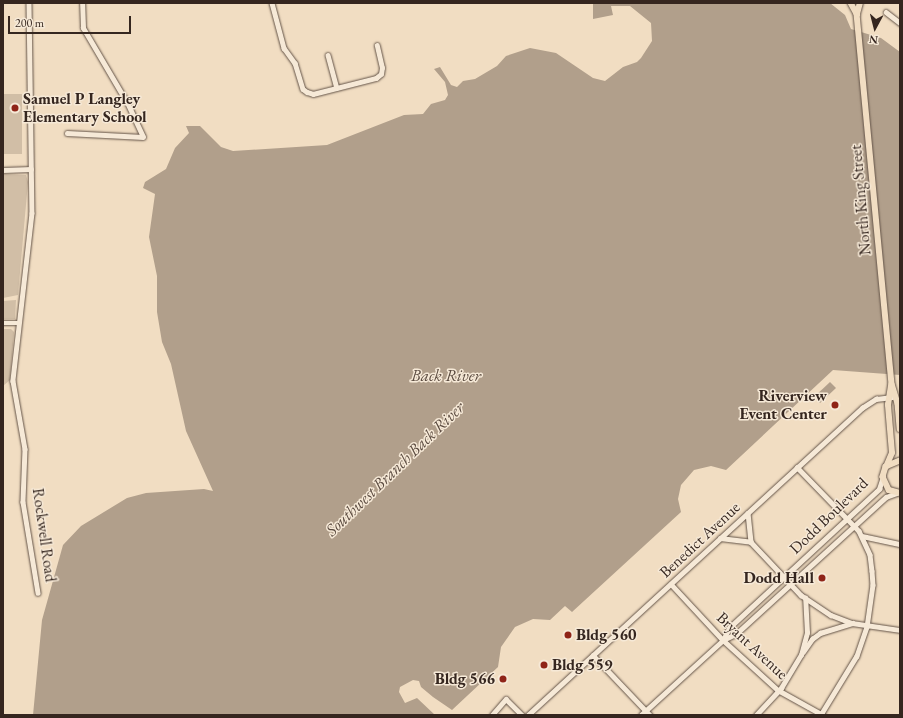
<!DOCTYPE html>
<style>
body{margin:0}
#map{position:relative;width:903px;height:718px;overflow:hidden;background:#f1ddc2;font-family:"EB Garamond",serif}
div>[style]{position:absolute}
.green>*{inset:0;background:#d1bea6}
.water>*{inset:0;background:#b19f8b}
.roads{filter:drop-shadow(0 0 1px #645448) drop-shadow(0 0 1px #645448)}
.minor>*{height:4.5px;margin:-2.25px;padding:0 2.25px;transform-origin:2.25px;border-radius:2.25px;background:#f6e9d7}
.major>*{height:5.5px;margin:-2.75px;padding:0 2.75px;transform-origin:2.75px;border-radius:2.75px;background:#f1ddc2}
.dots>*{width:11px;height:11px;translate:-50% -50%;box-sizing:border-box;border:2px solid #f6e9d7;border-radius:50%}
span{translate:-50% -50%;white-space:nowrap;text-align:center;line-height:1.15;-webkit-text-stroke:3px #f6e9d7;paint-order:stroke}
.poi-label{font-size:16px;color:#35261f;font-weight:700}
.left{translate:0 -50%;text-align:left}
.right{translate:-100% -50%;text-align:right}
.street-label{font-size:16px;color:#35261f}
.water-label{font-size:17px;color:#5a4a3f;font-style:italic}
.frame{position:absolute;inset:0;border:4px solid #35261f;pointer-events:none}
.north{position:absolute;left:855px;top:8px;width:40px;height:40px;-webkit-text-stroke:3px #f6e9d7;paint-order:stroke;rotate:187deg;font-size:11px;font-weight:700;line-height:16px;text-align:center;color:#35261f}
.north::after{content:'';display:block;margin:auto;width:14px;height:18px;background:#35261f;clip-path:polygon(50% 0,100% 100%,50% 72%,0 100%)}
.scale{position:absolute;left:8px;top:16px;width:123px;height:18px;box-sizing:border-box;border:2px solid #35261f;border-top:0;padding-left:5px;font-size:12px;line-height:14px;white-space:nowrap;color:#35261f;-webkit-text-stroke:3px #f6e9d7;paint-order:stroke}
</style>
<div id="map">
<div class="green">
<div style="clip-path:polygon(3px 94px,22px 94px,22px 154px,3px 154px)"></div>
<div style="clip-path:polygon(3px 174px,26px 175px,28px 182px,18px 295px,3px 298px)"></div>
<div style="clip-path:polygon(16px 300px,15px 319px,3px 319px,3px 301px)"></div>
<div style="clip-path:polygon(3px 329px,11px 329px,14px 332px,10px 380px,3px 386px)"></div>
</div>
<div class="water">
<div style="clip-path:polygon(593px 3px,830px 3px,845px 15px,851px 29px,881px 38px,900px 52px,900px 375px,833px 370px,726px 470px,711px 466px,694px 470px,681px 485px,678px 499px,681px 512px,572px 612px,565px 606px,550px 620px,533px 619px,515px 627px,501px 647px,498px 667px,452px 710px,433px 697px,421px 687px,419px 681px,413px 680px,400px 687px,399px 692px,405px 703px,417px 698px,435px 715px,33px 715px,42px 620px,63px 545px,81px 526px,127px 498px,146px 493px,204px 489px,213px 491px,186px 431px,171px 364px,162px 342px,157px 312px,157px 276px,149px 237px,155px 194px,143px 188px,145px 182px,166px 169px,175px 148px,189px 133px,186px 126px,200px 126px,221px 147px,233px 151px,327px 145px,404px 115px,423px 114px,431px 104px,445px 100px,448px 95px,445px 82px,434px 69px,440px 67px,451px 85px,457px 87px,463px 81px,475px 79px,497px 66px,506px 56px,530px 48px,556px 53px,593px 78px,605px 81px,623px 67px,637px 62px,641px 58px,652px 41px,651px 23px,630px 6px,611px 6px,613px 15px,593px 19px)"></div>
<div style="clip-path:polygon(830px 382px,836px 388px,820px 403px,814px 397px)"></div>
</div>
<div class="roads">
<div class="minor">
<div style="left:29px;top:3px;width:210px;rotate:89.2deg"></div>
<div style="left:32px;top:213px;width:169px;rotate:96.5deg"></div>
<div style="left:13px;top:381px;width:69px;rotate:80deg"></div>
<div style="left:25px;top:449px;width:53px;rotate:92.2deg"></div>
<div style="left:23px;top:502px;width:92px;rotate:80.6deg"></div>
<div style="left:272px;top:3px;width:47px;rotate:75.1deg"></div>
<div style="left:284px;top:48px;width:19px;rotate:54deg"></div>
<div style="left:295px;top:63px;width:27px;rotate:73deg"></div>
<div style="left:303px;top:89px;width:5px;rotate:37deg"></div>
<div style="left:307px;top:92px;width:6px;rotate:18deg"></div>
<div style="left:313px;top:94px;width:65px;rotate:-14.3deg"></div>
<div style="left:376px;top:78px;width:6px;rotate:-39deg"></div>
<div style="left:381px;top:74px;width:6px;rotate:-81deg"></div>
<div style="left:382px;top:68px;width:23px;rotate:-103deg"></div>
<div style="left:886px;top:12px;width:18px;rotate:38deg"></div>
<div style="left:328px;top:55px;width:34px;rotate:75deg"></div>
<div style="left:67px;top:133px;width:76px;rotate:3deg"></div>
<div style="left:143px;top:137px;width:38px;rotate:-115deg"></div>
<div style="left:127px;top:103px;width:87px;rotate:-120.4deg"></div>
<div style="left:83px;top:28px;width:25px;rotate:-92deg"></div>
<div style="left:3px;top:170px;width:28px;rotate:-2deg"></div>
<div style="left:3px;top:323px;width:16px"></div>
<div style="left:797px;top:467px;width:89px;rotate:45.9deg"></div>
<div style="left:859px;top:531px;width:26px;rotate:65deg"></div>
<div style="left:870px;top:555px;width:16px;rotate:83deg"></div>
<div style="left:872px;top:571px;width:14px;rotate:86deg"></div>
<div style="left:873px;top:585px;width:42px;rotate:98.1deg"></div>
<div style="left:867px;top:627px;width:31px;rotate:109deg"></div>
<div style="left:857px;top:656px;width:69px;rotate:121.4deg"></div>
<div style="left:748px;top:513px;width:29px;rotate:84deg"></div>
<div style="left:751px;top:542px;width:73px;rotate:46.7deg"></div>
<div style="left:801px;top:595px;width:36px;rotate:34deg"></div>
<div style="left:831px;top:615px;width:22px;rotate:21deg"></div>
<div style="left:852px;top:623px;width:49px;rotate:8.3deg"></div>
<div style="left:862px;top:536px;width:39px;rotate:12deg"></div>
<div style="left:720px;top:538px;width:31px;rotate:7deg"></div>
<div style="left:671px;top:584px;width:76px;rotate:47.1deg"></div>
<div style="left:723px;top:640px;width:74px;rotate:42.3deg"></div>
<div style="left:778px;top:690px;width:51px;rotate:29.1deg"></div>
<div style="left:723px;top:640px;width:13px;rotate:-63deg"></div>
<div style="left:729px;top:628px;width:205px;rotate:-42.8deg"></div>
<div style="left:879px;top:489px;width:13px;rotate:-72deg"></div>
<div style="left:803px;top:652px;width:16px;rotate:-55deg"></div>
<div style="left:812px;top:639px;width:10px;rotate:-37deg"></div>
<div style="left:820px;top:633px;width:34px;rotate:-17deg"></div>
<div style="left:593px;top:655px;width:83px;rotate:46.5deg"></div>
<div style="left:492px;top:715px;width:21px;rotate:-49deg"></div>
<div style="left:506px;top:699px;width:23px;rotate:45deg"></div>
<div style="left:528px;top:715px;width:454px;rotate:-42.6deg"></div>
<div style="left:862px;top:408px;width:17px;rotate:-33deg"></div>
<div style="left:876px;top:399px;width:16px;rotate:-7deg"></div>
<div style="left:641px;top:715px;width:111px;rotate:-42.4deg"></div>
<div style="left:723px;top:640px;width:14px;rotate:-25deg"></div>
<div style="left:736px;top:634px;width:203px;rotate:-42.4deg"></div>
<div style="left:886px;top:497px;width:12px;rotate:-20deg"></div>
<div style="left:756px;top:715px;width:37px;rotate:-47deg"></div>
<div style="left:781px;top:688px;width:39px;rotate:-59deg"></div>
<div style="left:801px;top:655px;width:23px;rotate:-75deg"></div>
<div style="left:807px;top:633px;width:35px;rotate:-93deg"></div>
</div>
<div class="major">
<div style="left:851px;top:3px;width:13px;rotate:61deg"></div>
<div style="left:857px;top:14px;width:372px;rotate:84.6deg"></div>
<div style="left:892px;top:384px;width:21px;rotate:73deg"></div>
<div style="left:898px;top:404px;width:25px;rotate:85deg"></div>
<div style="left:857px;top:14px;width:11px;rotate:-75deg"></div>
<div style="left:900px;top:461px;width:15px;rotate:157deg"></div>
<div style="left:886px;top:467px;width:10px;rotate:107deg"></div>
<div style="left:883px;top:477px;width:14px;rotate:65deg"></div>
<div style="left:889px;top:490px;width:11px;rotate:15deg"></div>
<div style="left:886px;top:467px;width:15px;rotate:-67deg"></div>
<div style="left:892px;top:453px;width:48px;rotate:-94.8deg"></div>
<div style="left:888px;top:405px;width:19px;rotate:-81deg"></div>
</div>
</div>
<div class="dots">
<div style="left:15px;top:108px;background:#8f2418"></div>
<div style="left:835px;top:405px;background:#8f2418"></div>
<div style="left:822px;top:578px;background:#8f2418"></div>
<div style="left:568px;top:635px;background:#8f2418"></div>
<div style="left:544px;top:665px;background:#8f2418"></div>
<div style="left:503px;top:679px;background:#8f2418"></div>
</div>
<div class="poi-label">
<span class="left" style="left:23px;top:108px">Samuel P Langley<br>Elementary School</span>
<span class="right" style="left:827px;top:405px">Riverview<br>Event Center</span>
<span class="right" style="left:814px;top:578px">Dodd Hall</span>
<span class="left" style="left:576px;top:635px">Bldg 560</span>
<span class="left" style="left:552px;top:665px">Bldg 559</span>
<span class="right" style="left:495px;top:679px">Bldg 566</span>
</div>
<div class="street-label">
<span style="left:861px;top:200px;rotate:-95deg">North King Street</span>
<span style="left:829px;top:516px;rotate:-44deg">Dodd Boulevard</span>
<span style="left:44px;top:535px;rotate:82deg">Rockwell Road</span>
<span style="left:700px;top:540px;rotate:-43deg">Benedict Avenue</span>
<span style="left:752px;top:646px;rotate:43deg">Bryant Avenue</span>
</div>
<div class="water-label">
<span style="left:446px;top:376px">Back River</span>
<span style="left:395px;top:469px;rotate:-44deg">Southwest Branch Back River</span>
</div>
<div class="frame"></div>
<div class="north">N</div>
<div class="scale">200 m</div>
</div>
